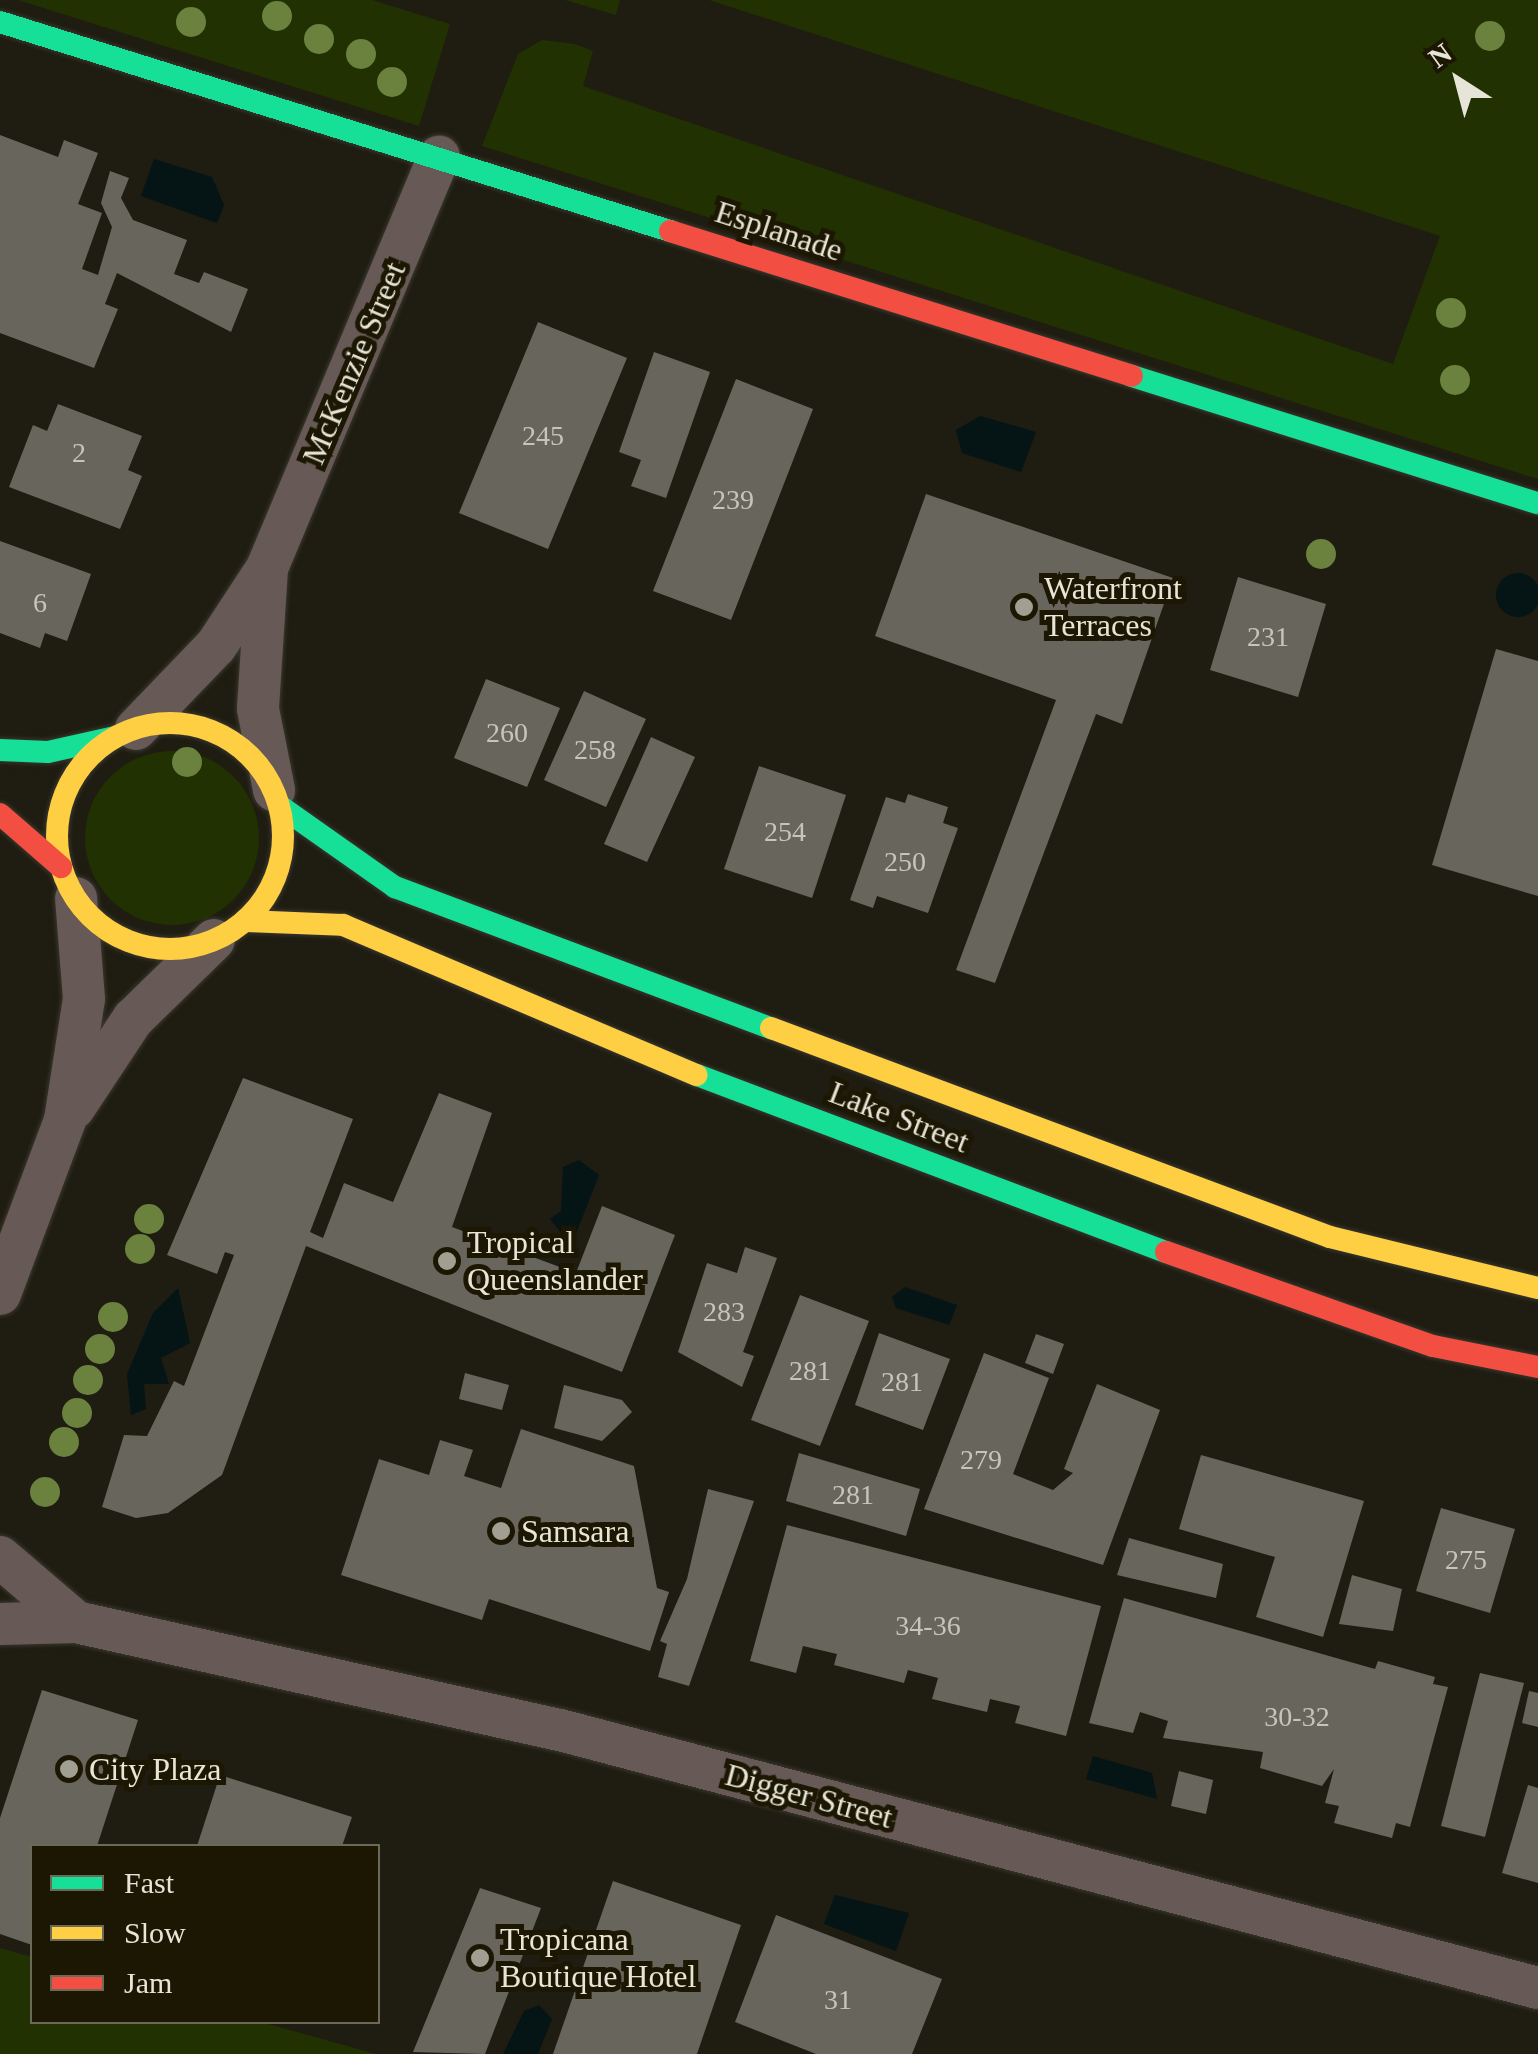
<!DOCTYPE html>
<style>
body{margin:0}
#map{position:relative;width:1538px;height:2054px;overflow:hidden;background:#1f1c11;font-family:"Times New Roman",serif}
div>[style]{position:absolute}
.green>*{inset:0;background:#223102}
.round{border-radius:50%}
.water>*{inset:0;background:#051415}
.building>*{inset:0;background:#68665c}
.roads{filter:drop-shadow(0 0 2px #3a372e) drop-shadow(0 0 2px #3a372e)}
.street>*{height:42px;margin:-21px;padding:0 21px;transform-origin:21px;border-radius:21px;background:#675a56}
.fast>*{height:22px;margin:-11px;padding:0 11px;transform-origin:11px;border-radius:11px;background:#16e098}
.slow>*{height:22px;margin:-11px;padding:0 11px;transform-origin:11px;border-radius:11px;background:#ffcf43}
.slow>.ring{margin:-11px;padding:0;box-sizing:content-box;background:none;border:22px solid #ffcf43;border-radius:50%}
.jam>*{height:22px;margin:-11px;padding:0 11px;transform-origin:11px;border-radius:11px;background:#f24e42}
.trees>*{width:30px;height:30px;margin:-15px;border-radius:50%;background:#6a823d}
.dots>*{width:28px;height:28px;translate:-50% -50%;box-sizing:border-box;border:5px solid #1b1703;border-radius:50%}
span{translate:-50% -50%;white-space:nowrap;text-align:center;line-height:1.15;-webkit-text-stroke:10px #1b1703;paint-order:stroke}
.number-label{font-size:28px;color:#c7c5b8}
.number-label span{-webkit-text-stroke-width:0}
.street-label{font-size:32px;color:#e7e5d7}
.poi-label{font-size:32px;color:#e7e5d7}
.left{translate:0 -50%;text-align:left}
.legend{position:absolute;left:30px;top:1844px;width:350px;height:180px;box-sizing:border-box;background:#1b1703;border:2px solid #6d6958;margin:0;padding:12px 18px;list-style:none;font-size:30px;color:#e7e5d7}
.legend li{display:flex;align-items:center;gap:20px;height:50px}
.legend b{width:50px;border:2px solid #6d6958}
.north{position:absolute;left:1408px;top:30px;width:100px;height:100px;-webkit-text-stroke:8px #1b1703;paint-order:stroke;rotate:324deg;font-size:28px;font-weight:700;line-height:40px;text-align:center;color:#e7e5d7}
.north::after{content:'';display:block;margin:auto;width:35px;height:45px;background:#e7e5d7;clip-path:polygon(50% 0,100% 100%,50% 72%,0 100%)}
</style>
<div id="map">
<div class="green">
<div style="clip-path:polygon(18px 0,372px 0,450px 24px,419px 126px)"></div>
<div style="clip-path:polygon(565px 0,620px 0,616px 15px)"></div>
<div style="clip-path:polygon(709px 0,1538px 0,1538px 479px,482px 146px,518px 54px,542px 40px,575px 44px,593px 51px,583px 86px,1393px 364px,1440px 236px)"></div>
<div class="round" style="left:85px;top:751px;width:174px;height:174px"></div>
<div style="clip-path:polygon(0 1948px,32px 1957px,32px 2022px,261px 2022px,376px 2054px,0 2054px)"></div>
</div>
<div class="water">
<div style="clip-path:polygon(154px 159px,212px 177px,224px 205px,217px 223px,141px 196px)"></div>
<div style="clip-path:polygon(980px 416px,1036px 432px,1021px 472px,962px 453px,956px 430px)"></div>
<div class="round" style="left:1496px;top:573px;width:44px;height:44px"></div>
<div style="clip-path:polygon(579px 1160px,599px 1175px,577px 1231px,563px 1235px,550px 1219px,561px 1211px,563px 1167px)"></div>
<div style="clip-path:polygon(905px 1287px,957px 1305px,949px 1325px,896px 1308px,892px 1297px)"></div>
<div style="clip-path:polygon(178px 1288px,190px 1343px,161px 1358px,169px 1384px,144px 1384px,146px 1409px,131px 1415px,127px 1374px,153px 1313px)"></div>
<div style="clip-path:polygon(1093px 1756px,1152px 1773px,1157px 1799px,1086px 1779px)"></div>
<div style="clip-path:polygon(835px 1895px,909px 1913px,896px 1951px,824px 1924px)"></div>
<div style="clip-path:polygon(539px 2005px,552px 2019px,538px 2054px,503px 2054px,524px 2011px)"></div>
</div>
<div class="building">
<div style="clip-path:polygon(0 135px,58px 157px,64px 140px,98px 153px,78px 204px,102px 213px,82px 269px,98px 275px,112px 227px,101px 203px,110px 171px,129px 178px,121px 198px,133px 220px,187px 240px,174px 274px,199px 283px,204px 272px,248px 289px,231px 332px,117px 273px,105px 304px,118px 309px,94px 368px,0 333px)"></div>
<div style="clip-path:polygon(538px 322px,627px 358px,548px 549px,459px 513px)"></div>
<div style="clip-path:polygon(654px 352px,710px 372px,666px 498px,631px 486px,641px 460px,619px 452px)"></div>
<div style="clip-path:polygon(736px 379px,813px 409px,731px 620px,653px 591px)"></div>
<div style="clip-path:polygon(58px 404px,142px 436px,128px 470px,142px 476px,120px 529px,9px 487px,33px 425px,47px 431px)"></div>
<div style="clip-path:polygon(926px 494px,1173px 578px,1122px 724px,1096px 714px,995px 983px,956px 970px,1056px 700px,875px 636px)"></div>
<div style="clip-path:polygon(0 541px,91px 574px,67px 641px,45px 633px,40px 648px,0 633px)"></div>
<div style="clip-path:polygon(1238px 577px,1326px 604px,1298px 697px,1210px 670px)"></div>
<div style="clip-path:polygon(1496px 649px,1538px 661px,1538px 896px,1432px 865px)"></div>
<div style="clip-path:polygon(486px 679px,560px 708px,527px 787px,454px 758px)"></div>
<div style="clip-path:polygon(584px 691px,646px 719px,606px 807px,544px 780px)"></div>
<div style="clip-path:polygon(651px 737px,695px 757px,647px 862px,604px 844px)"></div>
<div style="clip-path:polygon(759px 766px,846px 795px,812px 898px,724px 869px)"></div>
<div style="clip-path:polygon(908px 794px,948px 807px,943px 823px,958px 828px,928px 913px,877px 896px,873px 908px,850px 900px,886px 797px,905px 803px)"></div>
<div style="clip-path:polygon(243px 1078px,353px 1119px,310px 1232px,323px 1238px,344px 1183px,393px 1202px,439px 1093px,492px 1113px,452px 1227px,576px 1273px,602px 1206px,675px 1235px,622px 1372px,306px 1246px,222px 1475px,168px 1513px,136px 1518px,102px 1507px,124px 1435px,147px 1436px,174px 1381px,184px 1386px,234px 1255px,225px 1252px,217px 1274px,167px 1255px)"></div>
<div style="clip-path:polygon(745px 1247px,777px 1258px,743px 1352px,754px 1356px,742px 1387px,678px 1352px,707px 1263px,737px 1273px)"></div>
<div style="clip-path:polygon(800px 1295px,869px 1321px,820px 1446px,751px 1420px)"></div>
<div style="clip-path:polygon(879px 1333px,950px 1359px,923px 1430px,855px 1405px)"></div>
<div style="clip-path:polygon(1036px 1334px,1064px 1344px,1053px 1374px,1025px 1363px)"></div>
<div style="clip-path:polygon(984px 1353px,1049px 1378px,1013px 1474px,1053px 1490px,1073px 1473px,1064px 1469px,1097px 1384px,1160px 1410px,1103px 1565px,924px 1509px)"></div>
<div style="clip-path:polygon(465px 1373px,509px 1385px,502px 1410px,459px 1399px)"></div>
<div style="clip-path:polygon(564px 1385px,622px 1400px,632px 1412px,602px 1441px,554px 1428px)"></div>
<div style="clip-path:polygon(521px 1429px,634px 1466px,657px 1588px,669px 1592px,650px 1651px,489px 1599px,482px 1620px,341px 1575px,379px 1459px,429px 1475px,440px 1440px,473px 1450px,464px 1476px,501px 1488px)"></div>
<div style="clip-path:polygon(799px 1453px,920px 1489px,906px 1536px,786px 1501px)"></div>
<div style="clip-path:polygon(1201px 1455px,1364px 1501px,1323px 1637px,1256px 1617px,1275px 1557px,1179px 1529px)"></div>
<div style="clip-path:polygon(708px 1489px,754px 1501px,689px 1686px,658px 1677px,667px 1644px,660px 1641px,687px 1579px)"></div>
<div style="clip-path:polygon(1441px 1508px,1515px 1529px,1490px 1613px,1416px 1591px)"></div>
<div style="clip-path:polygon(787px 1525px,1101px 1606px,1066px 1736px,1015px 1723px,1020px 1706px,990px 1699px,987px 1712px,932px 1699px,938px 1678px,908px 1670px,904px 1683px,834px 1665px,837px 1654px,803px 1646px,796px 1673px,750px 1661px)"></div>
<div style="clip-path:polygon(1129px 1538px,1223px 1564px,1216px 1598px,1117px 1575px)"></div>
<div style="clip-path:polygon(1352px 1575px,1402px 1589px,1393px 1631px,1339px 1624px)"></div>
<div style="clip-path:polygon(1124px 1598px,1375px 1669px,1378px 1661px,1435px 1677px,1433px 1684px,1448px 1687px,1410px 1827px,1396px 1823px,1392px 1838px,1334px 1823px,1339px 1806px,1325px 1803px,1334px 1769px,1322px 1786px,1260px 1768px,1263px 1752px,1163px 1738px,1168px 1721px,1140px 1712px,1133px 1733px,1089px 1723px)"></div>
<div style="clip-path:polygon(1480px 1673px,1524px 1683px,1485px 1837px,1441px 1826px)"></div>
<div style="clip-path:polygon(42px 1690px,138px 1720px,97px 1846px,32px 1846px,32px 1945px,0 1934px,0 1818px)"></div>
<div style="clip-path:polygon(1529px 1691px,1538px 1693px,1538px 1727px,1522px 1723px)"></div>
<div style="clip-path:polygon(1179px 1771px,1213px 1780px,1206px 1814px,1171px 1806px)"></div>
<div style="clip-path:polygon(220px 1775px,352px 1817px,342px 1846px,197px 1846px)"></div>
<div style="clip-path:polygon(1528px 1785px,1538px 1788px,1538px 1883px,1502px 1873px)"></div>
<div style="clip-path:polygon(613px 1881px,741px 1925px,697px 2054px,553px 2054px)"></div>
<div style="clip-path:polygon(480px 1888px,541px 1908px,485px 2054px,413px 2052px)"></div>
<div style="clip-path:polygon(776px 1915px,942px 1979px,912px 2054px,816px 2054px,735px 2022px)"></div>
</div>
<div class="roads">
<div class="street">
<div style="left:267px;top:569px;width:140px;rotate:93.7deg"></div>
<div style="left:258px;top:709px;width:83px;rotate:78.8deg"></div>
<div style="left:136px;top:729px;width:115px;rotate:-46.1deg"></div>
<div style="left:216px;top:646px;width:93px;rotate:-56.8deg"></div>
<div style="left:267px;top:568px;width:446px;rotate:-67.3deg"></div>
<div style="left:74px;top:1108px;width:107px;rotate:-56.5deg"></div>
<div style="left:133px;top:1019px;width:113px;rotate:-44.3deg"></div>
<div style="left:0;top:1294px;width:186px;rotate:-69.5deg"></div>
<div style="left:65px;top:1120px;width:122px;rotate:-81.1deg"></div>
<div style="left:84px;top:999px;width:101px;rotate:-94.5deg"></div>
<div style="left:0;top:1557px;width:100px;rotate:40.5deg"></div>
<div style="left:0;top:1624px;width:76px;rotate:-1.5deg"></div>
<div style="left:76px;top:1622px;width:496px;rotate:12.6deg"></div>
<div style="left:560px;top:1730px;width:1011px;rotate:14.78deg"></div>
</div>
<div class="fast">
<div style="left:0;top:22px;width:702px;rotate:17.32deg"></div>
<div style="left:1132px;top:376px;width:425px;rotate:17.4deg"></div>
<div style="left:0;top:750px;width:48px;rotate:2.4deg"></div>
<div style="left:48px;top:752px;width:69px;rotate:-12.6deg"></div>
<div style="left:280px;top:806px;width:141px;rotate:35.2deg"></div>
<div style="left:395px;top:887px;width:402px;rotate:20.6deg"></div>
<div style="left:697px;top:1075px;width:501px;rotate:20.68deg"></div>
</div>
<div class="slow">
<div class="ring" style="left:57px;top:723px;width:204px;height:204px"></div>
<div style="left:245px;top:921px;width:98px;rotate:2.3deg"></div>
<div style="left:343px;top:925px;width:384px;rotate:23deg"></div>
<div style="left:771px;top:1028px;width:597px;rotate:20.5deg"></div>
<div style="left:1330px;top:1237px;width:214px;rotate:13.8deg"></div>
</div>
<div class="jam">
<div style="left:670px;top:231px;width:484px;rotate:17.4deg"></div>
<div style="left:0;top:814px;width:81px;rotate:41deg"></div>
<div style="left:1166px;top:1252px;width:283px;rotate:19.4deg"></div>
<div style="left:1433px;top:1346px;width:107px;rotate:11.3deg"></div>
</div>
</div>
<div class="trees">
<div style="left:277px;top:16px"></div>
<div style="left:191px;top:22px"></div>
<div style="left:1490px;top:36px"></div>
<div style="left:319px;top:39px"></div>
<div style="left:361px;top:54px"></div>
<div style="left:392px;top:82px"></div>
<div style="left:1451px;top:313px"></div>
<div style="left:1455px;top:380px"></div>
<div style="left:1321px;top:554px"></div>
<div style="left:187px;top:762px"></div>
<div style="left:149px;top:1219px"></div>
<div style="left:140px;top:1249px"></div>
<div style="left:113px;top:1317px"></div>
<div style="left:100px;top:1349px"></div>
<div style="left:88px;top:1380px"></div>
<div style="left:77px;top:1413px"></div>
<div style="left:64px;top:1442px"></div>
<div style="left:45px;top:1492px"></div>
</div>
<div class="dots">
<div style="left:1024px;top:607px;background:#a19f92"></div>
<div style="left:447px;top:1261px;background:#a19f92"></div>
<div style="left:501px;top:1531px;background:#a19f92"></div>
<div style="left:69px;top:1769px;background:#a19f92"></div>
<div style="left:480px;top:1958px;background:#a19f92"></div>
</div>
<div class="number-label">
<span style="left:543px;top:436px">245</span>
<span style="left:79px;top:453px">2</span>
<span style="left:733px;top:500px">239</span>
<span style="left:40px;top:603px">6</span>
<span style="left:1268px;top:637px">231</span>
<span style="left:507px;top:733px">260</span>
<span style="left:595px;top:750px">258</span>
<span style="left:785px;top:832px">254</span>
<span style="left:905px;top:862px">250</span>
<span style="left:724px;top:1312px">283</span>
<span style="left:810px;top:1371px">281</span>
<span style="left:902px;top:1382px">281</span>
<span style="left:981px;top:1460px">279</span>
<span style="left:853px;top:1495px">281</span>
<span style="left:1466px;top:1560px">275</span>
<span style="left:928px;top:1626px">34-36</span>
<span style="left:1297px;top:1717px">30-32</span>
<span style="left:838px;top:2000px">31</span>
</div>
<div class="street-label">
<span style="left:779px;top:231px;rotate:18deg">Esplanade</span>
<span style="left:354px;top:363px;rotate:-67deg">McKenzie Street</span>
<span style="left:899px;top:1117px;rotate:21deg">Lake Street</span>
<span style="left:809px;top:1796px;rotate:15deg">Digger Street</span>
</div>
<div class="poi-label">
<span class="left" style="left:1044px;top:607px">Waterfront<br>Terraces</span>
<span class="left" style="left:467px;top:1261px">Tropical<br>Queenslander</span>
<span class="left" style="left:521px;top:1531px">Samsara</span>
<span class="left" style="left:89px;top:1769px">City Plaza</span>
<span class="left" style="left:500px;top:1958px">Tropicana<br>Boutique Hotel</span>
</div>
<ul class="legend">
<li><b style="height:12px;background:#16e098"></b>Fast</li>
<li><b style="height:12px;background:#ffcf43"></b>Slow</li>
<li><b style="height:12px;background:#f24e42"></b>Jam</li>
</ul>
<div class="north">N</div>
</div>
